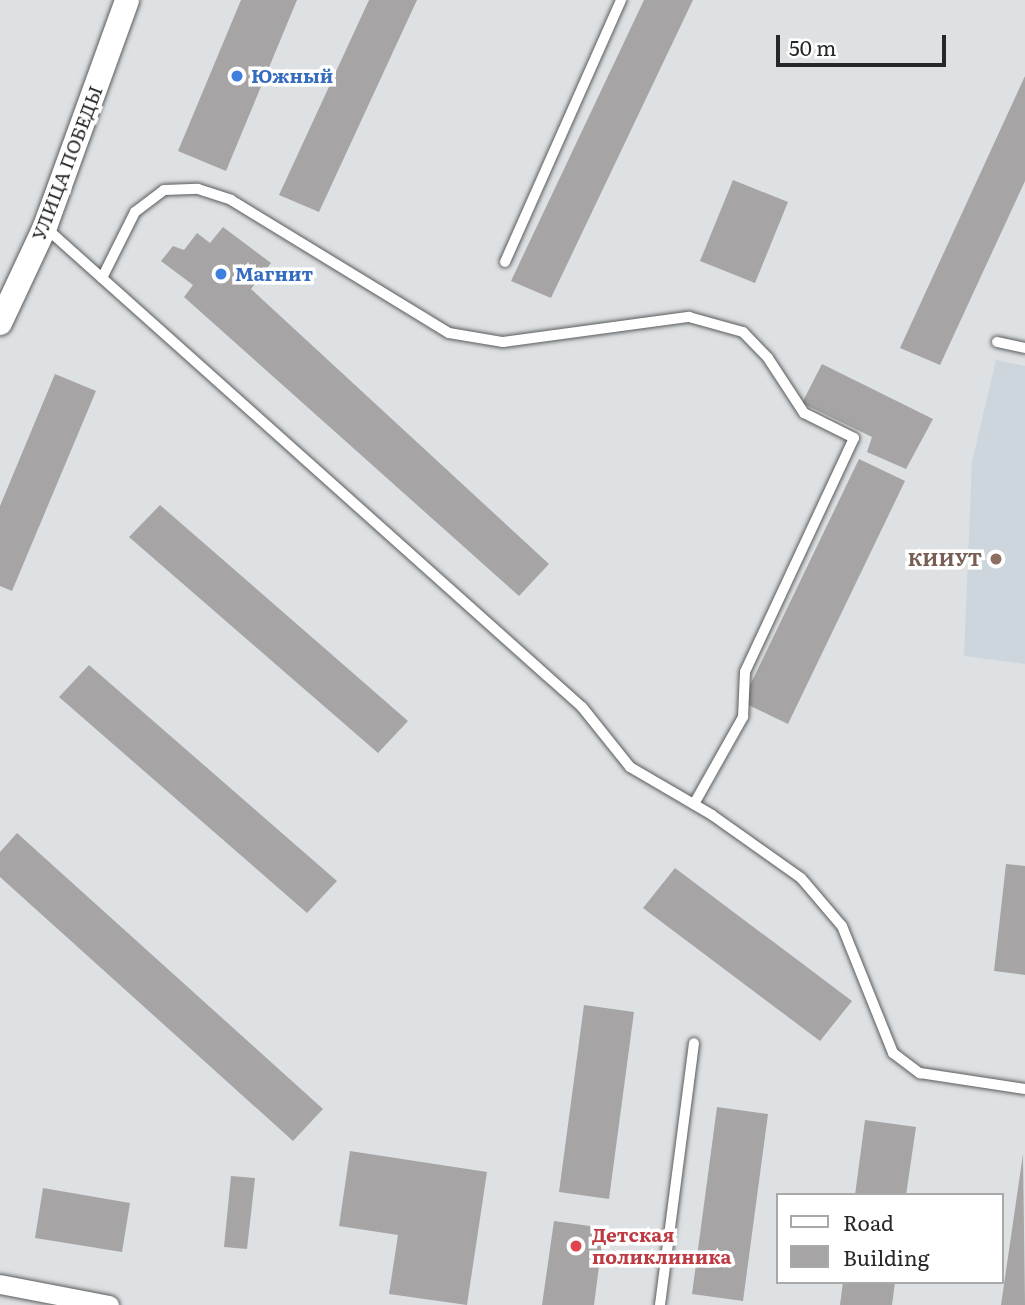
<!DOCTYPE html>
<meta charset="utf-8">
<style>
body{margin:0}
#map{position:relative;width:1025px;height:1305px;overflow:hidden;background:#dee1e3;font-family:Literata,serif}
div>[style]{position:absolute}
.built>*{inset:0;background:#cdd5dd}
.building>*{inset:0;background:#a7a4a5}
.roads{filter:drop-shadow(0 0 2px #5a5c5e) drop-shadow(0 0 2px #5a5c5e)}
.service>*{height:10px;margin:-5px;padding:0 5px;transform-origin:5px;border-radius:5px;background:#fff}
.minor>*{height:19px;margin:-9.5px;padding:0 9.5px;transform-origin:9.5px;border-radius:9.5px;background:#fff}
.tertiary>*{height:24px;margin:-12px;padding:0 12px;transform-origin:12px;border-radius:12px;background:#fff}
.dots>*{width:19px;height:19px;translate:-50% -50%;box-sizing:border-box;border:4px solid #fff;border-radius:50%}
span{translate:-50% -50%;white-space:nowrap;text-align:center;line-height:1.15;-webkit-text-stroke:7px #fff;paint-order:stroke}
.shop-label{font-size:19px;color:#366cbe;font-weight:700}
.left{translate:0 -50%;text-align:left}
.street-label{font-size:19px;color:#262728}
.education-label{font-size:19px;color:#785e54;font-weight:700}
.right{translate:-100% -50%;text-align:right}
.health-label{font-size:19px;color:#be3a42;font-weight:700}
.legend{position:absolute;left:776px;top:1193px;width:228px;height:91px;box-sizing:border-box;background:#fff;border:2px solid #a8a9a9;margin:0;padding:9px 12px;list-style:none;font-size:21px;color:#262728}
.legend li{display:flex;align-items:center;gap:14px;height:35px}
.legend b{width:35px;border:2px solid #a8a9a9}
.scale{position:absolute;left:776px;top:35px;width:170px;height:32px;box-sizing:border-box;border:4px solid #262728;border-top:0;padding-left:9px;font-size:21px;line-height:24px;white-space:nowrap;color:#262728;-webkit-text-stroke:5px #fff;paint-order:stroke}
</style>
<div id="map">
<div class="built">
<div style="clip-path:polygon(996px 360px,1025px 366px,1025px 664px,964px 656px,972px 462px)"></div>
</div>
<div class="building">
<div style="clip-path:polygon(241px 0,297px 0,226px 171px,178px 151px)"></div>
<div style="clip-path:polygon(369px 0,417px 0,319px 212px,279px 195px)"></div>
<div style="clip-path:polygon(644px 0,693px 0,551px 298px,511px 281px)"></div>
<div style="clip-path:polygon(1025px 76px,1025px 181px,940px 365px,900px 348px)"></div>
<div style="clip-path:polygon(733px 180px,788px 202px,755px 283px,700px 261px)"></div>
<div style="clip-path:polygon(223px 227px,271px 263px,251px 289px,549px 564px,519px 596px,184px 297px,193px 285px,161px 261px,173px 246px,184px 250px,197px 233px,210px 243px)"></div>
<div style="clip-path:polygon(822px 364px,933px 419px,906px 469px,867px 452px,872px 437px,802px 403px)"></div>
<div style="clip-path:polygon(55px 374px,96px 391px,12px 591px,0 586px,0 506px)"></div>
<div style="clip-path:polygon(859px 459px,905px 481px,788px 724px,742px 702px)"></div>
<div style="clip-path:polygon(160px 505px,408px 721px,378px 753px,129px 537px)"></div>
<div style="clip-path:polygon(89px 665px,337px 881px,307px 913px,59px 697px)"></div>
<div style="clip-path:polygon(17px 833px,323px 1109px,293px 1141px,0 877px,0 852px)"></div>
<div style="clip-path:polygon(1006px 864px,1025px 866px,1025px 975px,994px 971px)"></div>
<div style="clip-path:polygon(675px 868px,852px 1001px,820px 1041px,643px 908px)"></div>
<div style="clip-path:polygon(584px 1005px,634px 1012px,609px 1199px,559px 1192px)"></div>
<div style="clip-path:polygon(717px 1107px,768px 1114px,743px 1301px,692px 1294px)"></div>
<div style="clip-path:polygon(865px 1120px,916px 1127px,906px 1195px,855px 1195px)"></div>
<div style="clip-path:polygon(350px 1151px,487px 1172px,467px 1305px,389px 1294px,398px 1235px,339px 1226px)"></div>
<div style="clip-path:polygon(1023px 1154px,1025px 1305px,1001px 1305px)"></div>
<div style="clip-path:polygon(231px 1176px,255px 1178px,247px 1249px,224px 1247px)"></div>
<div style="clip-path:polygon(43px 1188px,130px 1203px,122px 1252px,35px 1238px)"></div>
<div style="clip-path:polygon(554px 1221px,604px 1228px,594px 1305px,542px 1305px)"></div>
<div style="clip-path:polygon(843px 1282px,895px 1282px,892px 1305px,840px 1305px)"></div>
</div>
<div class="roads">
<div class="service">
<div style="left:46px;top:228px;width:719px;rotate:41.79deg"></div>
<div style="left:582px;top:707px;width:77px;rotate:51.3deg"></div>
<div style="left:630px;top:767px;width:95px;rotate:30.3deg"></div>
<div style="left:712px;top:815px;width:109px;rotate:35.3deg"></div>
<div style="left:801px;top:878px;width:63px;rotate:49.5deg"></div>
<div style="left:842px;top:926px;width:137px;rotate:68.1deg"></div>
<div style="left:893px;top:1053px;width:34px;rotate:37deg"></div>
<div style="left:920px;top:1073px;width:106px;rotate:8.7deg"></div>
<div style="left:505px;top:262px;width:287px;rotate:-66.1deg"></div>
<div style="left:102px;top:278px;width:74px;rotate:-63.4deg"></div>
<div style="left:135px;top:212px;width:36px;rotate:-37deg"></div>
<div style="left:164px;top:190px;width:34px;rotate:-2deg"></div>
<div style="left:198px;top:189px;width:35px;rotate:18deg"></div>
<div style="left:231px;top:200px;width:255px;rotate:31.4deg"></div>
<div style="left:449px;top:333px;width:55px;rotate:9.5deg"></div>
<div style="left:503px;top:342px;width:188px;rotate:-7.7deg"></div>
<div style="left:689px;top:317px;width:56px;rotate:15.5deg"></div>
<div style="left:743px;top:332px;width:36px;rotate:46deg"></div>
<div style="left:768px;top:358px;width:66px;rotate:56.8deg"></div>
<div style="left:804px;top:413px;width:56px;rotate:26.6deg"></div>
<div style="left:854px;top:438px;width:258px;rotate:115deg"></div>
<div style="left:745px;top:672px;width:45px;rotate:92.5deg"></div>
<div style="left:743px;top:717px;width:100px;rotate:119.4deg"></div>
<div style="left:997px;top:342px;width:29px;rotate:12deg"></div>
<div style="left:660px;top:1305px;width:264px;rotate:-82.6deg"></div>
</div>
<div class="minor">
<div style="left:0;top:1284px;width:111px;rotate:10.9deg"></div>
</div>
<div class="tertiary">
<div style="left:0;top:323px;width:106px;rotate:-64.9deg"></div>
<div style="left:45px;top:227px;width:241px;rotate:-70.1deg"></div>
</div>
</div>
<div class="dots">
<div style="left:237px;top:76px;background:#3f7fe0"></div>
<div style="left:221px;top:274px;background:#3f7fe0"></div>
<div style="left:996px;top:559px;background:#8d6e63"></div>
<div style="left:576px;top:1246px;background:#e0444e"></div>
</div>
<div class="shop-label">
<span class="left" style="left:251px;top:76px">Южный</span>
<span class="left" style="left:235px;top:274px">Магнит</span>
</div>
<div class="street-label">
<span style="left:67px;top:163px;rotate:-69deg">УЛИЦА ПОБЕДЫ</span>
</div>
<div class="education-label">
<span class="right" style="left:982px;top:559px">КИИУТ</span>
</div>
<div class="health-label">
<span class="left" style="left:592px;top:1246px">Детская<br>поликлиника</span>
</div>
<ul class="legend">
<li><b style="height:9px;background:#fff"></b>Road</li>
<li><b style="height:19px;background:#a7a4a5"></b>Building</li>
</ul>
<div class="scale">50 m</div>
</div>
